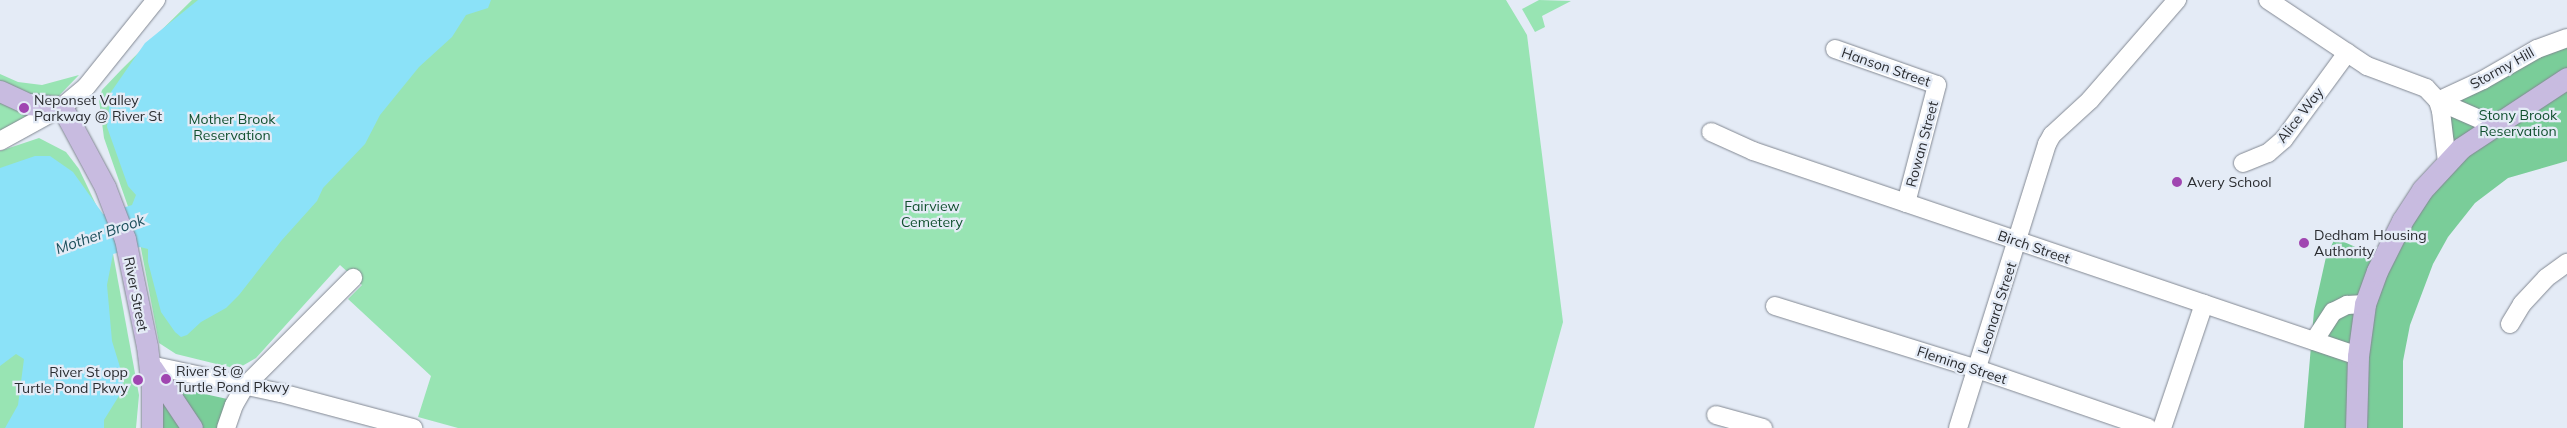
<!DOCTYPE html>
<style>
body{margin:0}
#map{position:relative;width:2567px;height:428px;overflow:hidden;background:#e4ebf6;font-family:Mulish,sans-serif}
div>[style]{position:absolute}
.green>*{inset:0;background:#98e4b3}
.forest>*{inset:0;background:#7acd99}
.water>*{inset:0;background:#8be2f8}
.roads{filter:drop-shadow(0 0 1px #828892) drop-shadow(0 0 1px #828892)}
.minor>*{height:18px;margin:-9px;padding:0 9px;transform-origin:9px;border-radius:9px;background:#fff}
.major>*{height:21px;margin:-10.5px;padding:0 10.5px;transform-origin:10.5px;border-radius:10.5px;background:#c8bbe0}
.dots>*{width:14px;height:14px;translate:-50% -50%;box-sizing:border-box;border:2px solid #e4ebf6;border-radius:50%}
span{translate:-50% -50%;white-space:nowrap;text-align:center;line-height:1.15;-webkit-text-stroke:4.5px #e4ebf6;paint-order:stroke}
.street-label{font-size:14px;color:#2a2c30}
.poi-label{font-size:14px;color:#2a2c30}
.left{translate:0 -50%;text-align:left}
.right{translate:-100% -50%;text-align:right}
.park-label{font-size:14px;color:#11502f}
.water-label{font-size:15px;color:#1d505c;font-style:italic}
</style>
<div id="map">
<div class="green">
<div style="clip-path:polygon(192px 0,1506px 0,1527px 35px,1563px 322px,1534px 428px,458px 428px,418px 417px,431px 376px,348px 299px,362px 285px,340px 265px,256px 358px,237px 369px,176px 354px,159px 343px,139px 238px,104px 138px,99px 100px,102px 90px,122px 69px)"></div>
<div style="clip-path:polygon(1539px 0,1571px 1px,1542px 16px,1545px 27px,1535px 32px,1522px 9px)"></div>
<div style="clip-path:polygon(0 74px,18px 82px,42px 85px,79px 75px,48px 107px,0 133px)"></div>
<div style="clip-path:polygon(39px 138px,66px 152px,79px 169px,109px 232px,139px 395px,136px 428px,0 428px,0 151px)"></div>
</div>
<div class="forest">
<div style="clip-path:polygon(2567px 44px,2567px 161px,2508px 178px,2475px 203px,2448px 237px,2433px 264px,2410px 325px,2403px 361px,2403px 428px,2304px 428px,2314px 311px,2326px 257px,2335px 238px,2376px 256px,2417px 182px,2455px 141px,2451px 134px,2450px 115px,2466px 95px,2539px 54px)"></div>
<div style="clip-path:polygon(159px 384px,241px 402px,231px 428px,155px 428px)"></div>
</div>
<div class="water">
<div style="clip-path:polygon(198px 0,491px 0,488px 8px,466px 15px,452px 37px,419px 67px,380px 115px,365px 144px,323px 188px,317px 201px,282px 240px,239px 295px,226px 308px,201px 322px,187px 335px,181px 337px,175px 332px,161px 312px,148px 262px,148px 249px,140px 247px,113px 254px,107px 285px,109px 307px,112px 341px,123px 377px,122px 391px,104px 420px,104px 428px,5px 428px,18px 405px,24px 359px,16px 354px,0 366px,0 168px,35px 156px,50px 156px,73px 172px,103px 214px,132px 205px,136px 195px,128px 186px,107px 127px,111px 92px,145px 43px)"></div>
</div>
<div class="roads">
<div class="minor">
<div style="left:2268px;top:0;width:119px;rotate:33.7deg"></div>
<div style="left:2367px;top:66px;width:63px;rotate:20.4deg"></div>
<div style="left:2426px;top:88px;width:18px;rotate:47deg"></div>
<div style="left:2438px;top:101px;width:10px;rotate:73deg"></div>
<div style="left:2441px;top:111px;width:51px;rotate:83.3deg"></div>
<div style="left:1835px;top:49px;width:108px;rotate:19.4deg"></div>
<div style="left:1937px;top:85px;width:122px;rotate:104.7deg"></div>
<div style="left:2438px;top:101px;width:50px;rotate:-25deg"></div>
<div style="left:2483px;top:80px;width:62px;rotate:-29.9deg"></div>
<div style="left:2537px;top:49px;width:32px;rotate:-20deg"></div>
<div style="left:2438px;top:101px;width:60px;rotate:23.6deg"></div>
<div style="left:1711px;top:132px;width:46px;rotate:24.3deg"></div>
<div style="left:1753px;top:151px;width:639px;rotate:18.72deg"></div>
<div style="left:0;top:141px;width:71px;rotate:-28.7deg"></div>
<div style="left:62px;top:107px;width:31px;rotate:-40deg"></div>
<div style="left:86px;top:87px;width:112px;rotate:-51.2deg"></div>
<div style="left:2243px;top:163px;width:27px;rotate:-22deg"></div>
<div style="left:2268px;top:153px;width:21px;rotate:-41deg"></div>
<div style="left:2284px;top:139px;width:107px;rotate:-53.8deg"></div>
<div style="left:1775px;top:306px;width:212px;rotate:17.3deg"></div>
<div style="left:1977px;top:369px;width:181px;rotate:19deg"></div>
<div style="left:2510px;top:324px;width:23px;rotate:-59deg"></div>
<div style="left:2522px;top:304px;width:35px;rotate:-47deg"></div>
<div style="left:2546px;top:278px;width:26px;rotate:-36deg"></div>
<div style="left:2314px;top:341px;width:35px;rotate:-57deg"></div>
<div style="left:2333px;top:312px;width:16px;rotate:-27deg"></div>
<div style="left:2347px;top:305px;width:18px;rotate:-3deg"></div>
<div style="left:150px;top:365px;width:134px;rotate:12.1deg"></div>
<div style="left:281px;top:393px;width:137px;rotate:14.9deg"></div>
<div style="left:1716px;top:415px;width:49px;rotate:15.5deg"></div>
<div style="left:226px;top:428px;width:24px;rotate:-71deg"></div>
<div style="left:234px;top:405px;width:22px;rotate:-60deg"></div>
<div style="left:245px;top:386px;width:153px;rotate:-45deg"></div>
<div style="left:1958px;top:428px;width:298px;rotate:-72.6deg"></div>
<div style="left:2047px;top:144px;width:10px;rotate:-61deg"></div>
<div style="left:2052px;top:135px;width:52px;rotate:-42.6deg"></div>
<div style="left:2090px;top:100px;width:133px;rotate:-49deg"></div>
<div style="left:2162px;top:428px;width:131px;rotate:-71.3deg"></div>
</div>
<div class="major">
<div style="left:0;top:91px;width:31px;rotate:25deg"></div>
<div style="left:28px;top:104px;width:34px;rotate:5deg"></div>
<div style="left:62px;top:107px;width:91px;rotate:61.7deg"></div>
<div style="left:105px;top:187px;width:56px;rotate:69deg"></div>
<div style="left:125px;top:239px;width:109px;rotate:78.4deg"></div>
<div style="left:147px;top:346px;width:41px;rotate:83deg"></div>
<div style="left:152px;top:387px;width:41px;rotate:90deg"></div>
<div style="left:152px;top:368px;width:72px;rotate:56.3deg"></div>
<div style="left:2356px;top:428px;width:72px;rotate:-88.4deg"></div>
<div style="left:2358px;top:356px;width:52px;rotate:-82.3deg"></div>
<div style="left:2365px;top:304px;width:35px;rotate:-70deg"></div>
<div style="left:2377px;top:271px;width:56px;rotate:-63.4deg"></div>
<div style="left:2402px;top:221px;width:37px;rotate:-57deg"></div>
<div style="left:2422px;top:190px;width:57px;rotate:-47.1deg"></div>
<div style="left:2461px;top:148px;width:127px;rotate:-33.4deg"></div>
</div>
</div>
<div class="dots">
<div style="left:24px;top:108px;background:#a046b1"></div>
<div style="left:2177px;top:182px;background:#a046b1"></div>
<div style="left:2304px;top:243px;background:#a046b1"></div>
<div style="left:166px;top:379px;background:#a046b1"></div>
<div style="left:138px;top:380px;background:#a046b1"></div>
</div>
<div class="street-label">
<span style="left:1886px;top:67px;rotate:19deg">Hanson Street</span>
<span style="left:2502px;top:68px;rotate:-29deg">Stormy Hill</span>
<span style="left:2300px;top:115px;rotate:-52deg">Alice Way</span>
<span style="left:1922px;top:144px;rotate:-75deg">Rowan Street</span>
<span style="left:2034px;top:247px;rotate:19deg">Birch Street</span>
<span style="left:136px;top:294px;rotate:79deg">River Street</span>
<span style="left:1997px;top:308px;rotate:-72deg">Leonard Street</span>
<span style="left:1962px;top:365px;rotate:18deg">Fleming Street</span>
</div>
<div class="poi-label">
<span class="left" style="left:34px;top:108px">Neponset Valley<br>Parkway @ River St</span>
<span class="left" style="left:2187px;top:182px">Avery School</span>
<span class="left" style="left:2314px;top:243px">Dedham Housing<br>Authority</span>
<span class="left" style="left:176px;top:379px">River St @<br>Turtle Pond Pkwy</span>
<span class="right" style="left:128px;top:380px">River St opp<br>Turtle Pond Pkwy</span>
</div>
<div class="park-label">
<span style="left:2518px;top:123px">Stony Brook<br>Reservation</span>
<span style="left:232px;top:127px">Mother Brook<br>Reservation</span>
<span style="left:932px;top:214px">Fairview<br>Cemetery</span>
</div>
<div class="water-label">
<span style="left:100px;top:234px;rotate:-19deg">Mother Brook</span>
</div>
</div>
